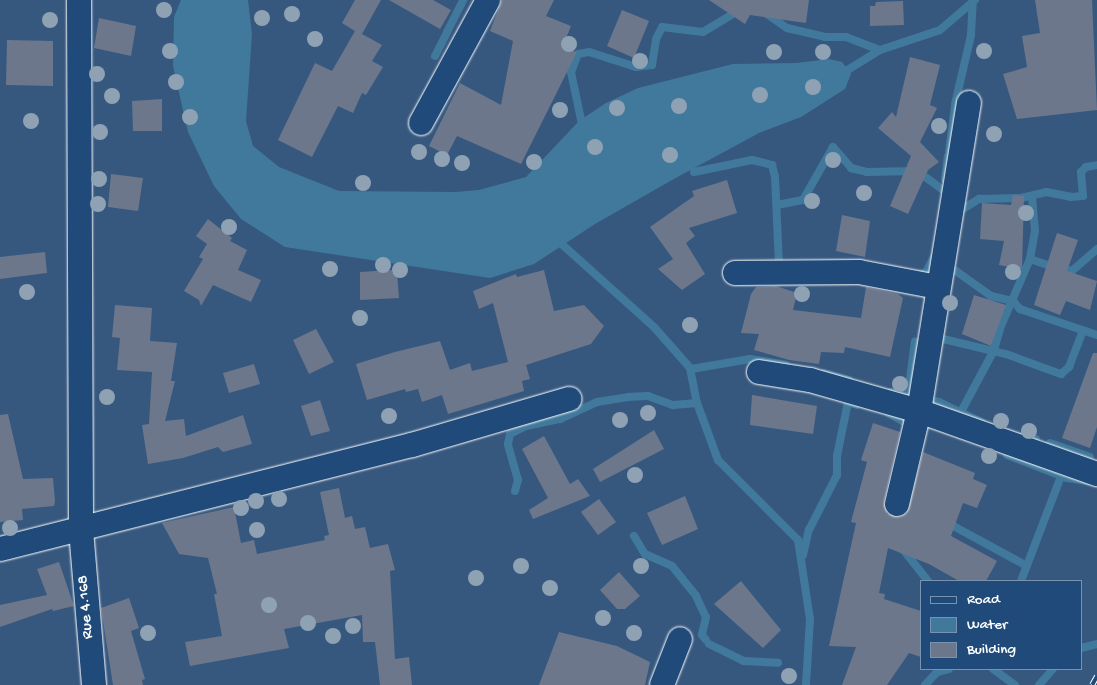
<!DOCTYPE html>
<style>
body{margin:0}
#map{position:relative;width:1097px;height:685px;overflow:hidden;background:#36587f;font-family:"Gochi Hand",sans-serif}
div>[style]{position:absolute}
.water>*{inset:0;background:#41799c}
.stream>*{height:8px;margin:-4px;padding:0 4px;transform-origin:4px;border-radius:4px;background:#41799c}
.building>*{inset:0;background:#6c778c}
.roads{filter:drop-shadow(0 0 1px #fff) drop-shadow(0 0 1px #fff)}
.minor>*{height:24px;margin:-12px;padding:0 12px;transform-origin:12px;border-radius:12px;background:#1f4a7a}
.rail>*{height:5.5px;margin-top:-2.75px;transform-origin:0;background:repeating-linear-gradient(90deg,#1f4a7a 0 11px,#fff 0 22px);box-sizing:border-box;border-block:1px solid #fff}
.trees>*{width:16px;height:16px;margin:-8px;border-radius:50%;background:#8fa2b4}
span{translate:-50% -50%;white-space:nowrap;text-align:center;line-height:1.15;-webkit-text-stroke:4.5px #1f4a7a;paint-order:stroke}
.street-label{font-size:16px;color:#fff}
.legend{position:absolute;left:920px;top:580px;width:162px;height:90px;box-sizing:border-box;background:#1f4a7a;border:1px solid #7992af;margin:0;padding:6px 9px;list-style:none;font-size:15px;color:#fff}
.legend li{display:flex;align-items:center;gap:10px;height:25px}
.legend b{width:25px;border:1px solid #7992af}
</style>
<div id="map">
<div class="water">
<div style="clip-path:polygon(181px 0,248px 0,252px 34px,246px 121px,253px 146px,279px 167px,339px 191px,455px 192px,479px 190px,526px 177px,579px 121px,606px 103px,638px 88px,733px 64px,796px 63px,829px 59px,842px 62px,851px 74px,845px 89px,801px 117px,759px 133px,672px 180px,595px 224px,534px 264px,490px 278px,285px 247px,241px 219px,214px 186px,188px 132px,173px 66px,174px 17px)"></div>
</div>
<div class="stream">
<div style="left:764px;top:12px;width:28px;rotate:35deg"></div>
<div style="left:787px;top:28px;width:39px;rotate:13deg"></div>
<div style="left:825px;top:37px;width:21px"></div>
<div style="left:846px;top:37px;width:36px;rotate:21deg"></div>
<div style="left:447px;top:32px;width:36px;rotate:-63deg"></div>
<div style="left:435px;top:56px;width:25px;rotate:-63deg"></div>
<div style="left:841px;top:74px;width:46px;rotate:-31.6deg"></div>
<div style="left:880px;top:50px;width:63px;rotate:-18.4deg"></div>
<div style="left:940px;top:30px;width:46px;rotate:-40.6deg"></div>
<div style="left:955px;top:104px;width:71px;rotate:-76.9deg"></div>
<div style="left:971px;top:35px;width:33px;rotate:-87deg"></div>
<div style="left:583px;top:129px;width:58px;rotate:-101.9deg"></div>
<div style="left:571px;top:72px;width:19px;rotate:-69deg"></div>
<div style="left:578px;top:54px;width:11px;rotate:-10deg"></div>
<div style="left:589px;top:52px;width:49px;rotate:17.7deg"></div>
<div style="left:636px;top:67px;width:16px;rotate:-7deg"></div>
<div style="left:652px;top:65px;width:26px;rotate:-81deg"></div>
<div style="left:656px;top:39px;width:13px;rotate:-63deg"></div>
<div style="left:662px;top:27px;width:41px;rotate:7deg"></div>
<div style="left:703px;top:32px;width:41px;rotate:-31deg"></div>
<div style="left:949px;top:152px;width:46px;rotate:-82.6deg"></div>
<div style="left:694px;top:172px;width:59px;rotate:-11.7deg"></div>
<div style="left:752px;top:160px;width:21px;rotate:14deg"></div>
<div style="left:772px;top:165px;width:12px;rotate:76deg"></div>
<div style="left:775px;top:177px;width:88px;rotate:87.4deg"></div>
<div style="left:779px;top:265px;width:5px"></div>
<div style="left:945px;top:179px;width:23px;rotate:-83deg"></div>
<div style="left:777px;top:205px;width:26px;rotate:-11deg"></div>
<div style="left:803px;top:200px;width:61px;rotate:-60.5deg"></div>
<div style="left:833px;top:147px;width:28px;rotate:49deg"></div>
<div style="left:851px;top:168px;width:16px;rotate:14deg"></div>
<div style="left:867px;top:172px;width:50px;rotate:-1.1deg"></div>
<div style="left:917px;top:171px;width:34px;rotate:36deg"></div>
<div style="left:958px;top:212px;width:25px;rotate:-32deg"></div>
<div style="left:979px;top:199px;width:42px;rotate:-1.4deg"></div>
<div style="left:1021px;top:198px;width:26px;rotate:-13deg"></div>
<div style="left:1046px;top:192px;width:25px;rotate:11deg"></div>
<div style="left:1071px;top:197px;width:12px;rotate:-5deg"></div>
<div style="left:1083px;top:196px;width:24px;rotate:-95deg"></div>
<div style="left:1081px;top:172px;width:7px;rotate:-45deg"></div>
<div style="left:1086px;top:167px;width:11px;rotate:-10deg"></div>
<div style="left:556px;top:239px;width:132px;rotate:41.9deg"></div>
<div style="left:654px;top:327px;width:56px;rotate:48.6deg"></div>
<div style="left:691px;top:369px;width:60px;rotate:-9.6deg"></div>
<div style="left:750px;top:359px;width:36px;rotate:9deg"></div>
<div style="left:1030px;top:259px;width:37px;rotate:19deg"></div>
<div style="left:1065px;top:271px;width:8px;rotate:-7deg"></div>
<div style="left:1073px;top:270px;width:32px;rotate:-41deg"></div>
<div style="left:948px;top:271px;width:8px"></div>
<div style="left:956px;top:271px;width:43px;rotate:35.5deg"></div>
<div style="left:991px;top:296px;width:23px;rotate:13deg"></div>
<div style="left:1013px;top:301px;width:11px;rotate:49deg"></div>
<div style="left:1020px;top:309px;width:81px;rotate:18.7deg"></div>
<div style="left:917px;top:275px;width:9px;rotate:-18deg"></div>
<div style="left:926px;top:272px;width:19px;rotate:-62deg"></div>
<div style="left:935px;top:337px;width:73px;rotate:13.5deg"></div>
<div style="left:1006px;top:354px;width:59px;rotate:20deg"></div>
<div style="left:1061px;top:374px;width:11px;rotate:-41deg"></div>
<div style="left:1069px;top:367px;width:39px;rotate:-69deg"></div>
<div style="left:690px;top:368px;width:36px;rotate:79deg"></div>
<div style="left:697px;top:403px;width:61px;rotate:69.8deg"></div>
<div style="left:718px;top:460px;width:113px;rotate:45deg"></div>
<div style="left:798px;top:540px;width:80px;rotate:81.4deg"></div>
<div style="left:810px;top:619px;width:66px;rotate:93.5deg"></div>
<div style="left:824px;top:373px;width:26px;rotate:16deg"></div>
<div style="left:891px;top:392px;width:49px;rotate:11.8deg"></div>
<div style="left:939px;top:402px;width:47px;rotate:25.5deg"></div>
<div style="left:908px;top:394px;width:53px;rotate:-82.5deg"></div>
<div style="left:962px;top:410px;width:68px;rotate:-61.9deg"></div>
<div style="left:994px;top:350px;width:25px;rotate:-74deg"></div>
<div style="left:1001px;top:326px;width:73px;rotate:-66.6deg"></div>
<div style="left:1030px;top:259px;width:28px;rotate:-80deg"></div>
<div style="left:1035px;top:231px;width:35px;rotate:-95deg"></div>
<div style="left:888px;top:413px;width:18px;rotate:29deg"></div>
<div style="left:1022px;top:436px;width:14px;rotate:12deg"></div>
<div style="left:1050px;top:443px;width:42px;rotate:19.3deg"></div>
<div style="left:1007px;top:455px;width:64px;rotate:21deg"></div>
<div style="left:1067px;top:478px;width:21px;rotate:8deg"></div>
<div style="left:515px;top:491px;width:11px;rotate:-75deg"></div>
<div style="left:518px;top:480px;width:37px;rotate:-106deg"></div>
<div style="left:508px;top:444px;width:10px;rotate:-79deg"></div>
<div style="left:510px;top:434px;width:18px;rotate:-27deg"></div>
<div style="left:526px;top:426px;width:35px;rotate:-12deg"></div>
<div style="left:560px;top:419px;width:41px;rotate:-24.7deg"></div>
<div style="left:597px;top:402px;width:31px;rotate:-9deg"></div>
<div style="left:628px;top:397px;width:20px;rotate:-3deg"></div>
<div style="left:648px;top:396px;width:27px;rotate:20deg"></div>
<div style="left:673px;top:405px;width:24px;rotate:-5deg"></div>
<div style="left:946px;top:522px;width:92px;rotate:28.5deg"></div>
<div style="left:634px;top:536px;width:21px;rotate:59deg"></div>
<div style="left:645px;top:554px;width:30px;rotate:24deg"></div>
<div style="left:672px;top:566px;width:38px;rotate:51deg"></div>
<div style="left:696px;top:596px;width:23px;rotate:65deg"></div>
<div style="left:706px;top:617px;width:18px;rotate:103deg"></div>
<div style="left:702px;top:635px;width:6px;rotate:51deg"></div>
<div style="left:901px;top:547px;width:43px;rotate:51.5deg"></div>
<div style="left:803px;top:555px;width:26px;rotate:-77deg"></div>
<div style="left:809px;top:530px;width:62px;rotate:-63deg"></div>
<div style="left:837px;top:475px;width:19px;rotate:-90deg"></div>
<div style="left:837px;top:456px;width:55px;rotate:-78.5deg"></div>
<div style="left:848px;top:402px;width:9px;rotate:18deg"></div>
<div style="left:1021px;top:581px;width:112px;rotate:-69.1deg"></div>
<div style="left:709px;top:644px;width:39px;rotate:26deg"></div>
<div style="left:744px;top:661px;width:34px;rotate:3deg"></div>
<div style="left:1081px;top:648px;width:16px;rotate:-14deg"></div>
<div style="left:993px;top:669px;width:27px;rotate:36deg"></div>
<div style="left:925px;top:685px;width:18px;rotate:-47deg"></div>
<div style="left:937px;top:672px;width:12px;rotate:-14deg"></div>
<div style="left:1039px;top:685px;width:21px;rotate:-49deg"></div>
</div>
<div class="building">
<div style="clip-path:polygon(355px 0,381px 0,362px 34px,382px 45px,372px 61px,383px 67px,366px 95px,362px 93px,353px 113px,338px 106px,312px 157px,278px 140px,315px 63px,332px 71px,355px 31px,342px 23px)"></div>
<div style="clip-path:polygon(389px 0,433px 0,451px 10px,440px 29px)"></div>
<div style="clip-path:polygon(502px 0,554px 0,546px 16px,571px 26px,562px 48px,577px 52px,521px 164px,457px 136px,447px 155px,429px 146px,460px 83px,501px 105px,513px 41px,490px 31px)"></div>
<div style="clip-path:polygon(709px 0,809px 0,806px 23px,750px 15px,745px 24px)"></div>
<div style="clip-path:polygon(1035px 0,1092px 0,1097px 110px,1017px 119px,1003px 74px,1027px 67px,1022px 36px,1040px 33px)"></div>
<div style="clip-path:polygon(903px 1px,904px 25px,870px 26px,870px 6px,875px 6px,876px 2px)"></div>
<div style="clip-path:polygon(622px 10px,649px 21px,634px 58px,607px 46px)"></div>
<div style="clip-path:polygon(99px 18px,136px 26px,131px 56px,94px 48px)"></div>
<div style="clip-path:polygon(7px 40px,53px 41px,53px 86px,6px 85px)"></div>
<div style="clip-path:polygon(910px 57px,940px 65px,930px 105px,937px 108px,920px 142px,939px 162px,928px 170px,908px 214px,890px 206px,911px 156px,878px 128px,892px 112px,896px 117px)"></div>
<div style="clip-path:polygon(162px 99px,162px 131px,133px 131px,132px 101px)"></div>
<div style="clip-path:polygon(111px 174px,143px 178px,138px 211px,108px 207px)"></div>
<div style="clip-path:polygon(727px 180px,737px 213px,689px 228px,695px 236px,686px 243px,705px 274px,682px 290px,658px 269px,673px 259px,650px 227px,694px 196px,692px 191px)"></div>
<div style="clip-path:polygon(1013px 195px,1024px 196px,1022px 269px,999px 265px,1004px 241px,980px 239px,982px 203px,1011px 205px)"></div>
<div style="clip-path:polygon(842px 215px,870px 221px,865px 257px,836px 251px)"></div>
<div style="clip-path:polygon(208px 219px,232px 238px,230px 241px,247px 250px,238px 270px,261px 280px,251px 302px,213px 285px,201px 306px,199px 300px,184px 291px,203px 259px,199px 257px,207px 244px,196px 236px)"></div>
<div style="clip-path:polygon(1057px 233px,1078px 240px,1067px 271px,1097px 281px,1090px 310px,1066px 301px,1060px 315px,1034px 305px)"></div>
<div style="clip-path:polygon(45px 252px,47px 273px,0 279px,0 257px)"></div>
<div style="clip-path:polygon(392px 270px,392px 273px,397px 273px,399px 298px,360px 300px,360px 272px)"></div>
<div style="clip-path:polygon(544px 270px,554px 311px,584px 305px,604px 326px,591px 344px,526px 365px,530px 379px,522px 381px,524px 391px,448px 414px,442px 395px,422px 402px,418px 389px,406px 392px,405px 389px,367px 400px,356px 364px,395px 352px,440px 341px,450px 370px,470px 363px,472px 371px,508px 362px,493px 303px,479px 309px,473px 291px,516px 274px,517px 277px)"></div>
<div style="clip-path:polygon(776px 286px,797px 293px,793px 310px,861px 318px,866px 287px,898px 294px,903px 298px,890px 357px,845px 347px,844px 353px,821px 352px,819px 364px,789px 360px,754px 350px,759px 334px,741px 333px,751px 294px,756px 287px)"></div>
<div style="clip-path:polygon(974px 295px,1006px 305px,991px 346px,962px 334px)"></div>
<div style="clip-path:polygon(115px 305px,152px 308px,150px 341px,177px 343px,171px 381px,175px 381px,165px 421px,184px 419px,186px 436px,243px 415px,252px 444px,223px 452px,218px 447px,183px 458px,148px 464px,142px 425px,149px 424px,152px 372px,117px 370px,120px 338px,112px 337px)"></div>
<div style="clip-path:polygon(316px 329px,334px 362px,309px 374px,293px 340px)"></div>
<div style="clip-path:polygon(1093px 353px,1097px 353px,1097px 427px,1090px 448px,1062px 438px)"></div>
<div style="clip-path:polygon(254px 364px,260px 384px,229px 393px,223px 373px)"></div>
<div style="clip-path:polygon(752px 395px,817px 406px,813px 434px,750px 425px)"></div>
<div style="clip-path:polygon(320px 400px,330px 431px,311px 436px,301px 406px)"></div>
<div style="clip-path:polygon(8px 414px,23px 479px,53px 478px,55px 501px,54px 506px,22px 509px,23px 520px,0 522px,0 415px)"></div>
<div style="clip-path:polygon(873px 423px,900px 432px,884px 501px,887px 514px,900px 517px,907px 513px,923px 452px,975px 473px,973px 479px,987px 485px,977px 508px,963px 503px,951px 536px,997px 561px,986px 581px,959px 581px,929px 564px,888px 548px,879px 593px,885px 594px,884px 599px,921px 611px,921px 657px,909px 653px,887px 685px,842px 685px,856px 647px,829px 646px,856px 523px,851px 522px,867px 462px,861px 460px)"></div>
<div style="clip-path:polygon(654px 430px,664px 449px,600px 482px,593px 469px)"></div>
<div style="clip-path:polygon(544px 436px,570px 484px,578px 479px,590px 496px,533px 519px,529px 510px,548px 498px,522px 449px)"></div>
<div style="clip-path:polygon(339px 488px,345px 518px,352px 516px,355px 529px,365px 527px,370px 548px,388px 544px,395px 570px,390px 571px,395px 659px,409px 657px,412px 685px,380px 685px,375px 642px,363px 642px,362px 615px,284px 629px,289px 648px,190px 666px,185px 642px,222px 636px,214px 594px,217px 594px,208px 558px,179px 554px,162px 523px,234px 507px,241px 543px,254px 540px,257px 554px,325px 540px,324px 536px,329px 535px,320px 492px)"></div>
<div style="clip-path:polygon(685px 496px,698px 529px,662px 545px,647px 513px)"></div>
<div style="clip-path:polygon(599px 499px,616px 522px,598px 535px,581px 512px)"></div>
<div style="clip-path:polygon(59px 562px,74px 606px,53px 611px,52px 609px,0 627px,0 605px,47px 595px,37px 569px)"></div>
<div style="clip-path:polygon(619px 572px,640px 596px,625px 609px,617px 609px,600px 590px)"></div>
<div style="clip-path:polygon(741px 581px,781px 630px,763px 648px,714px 604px)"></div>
<div style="clip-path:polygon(129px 598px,139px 628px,131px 631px,145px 679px,142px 680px,143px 685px,113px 685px,101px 608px)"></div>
<div style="clip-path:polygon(559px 632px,617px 646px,650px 662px,645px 685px,539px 685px)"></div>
</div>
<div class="roads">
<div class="minor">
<div style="left:79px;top:0;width:530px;rotate:89.78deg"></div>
<div style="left:81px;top:530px;width:156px;rotate:85.2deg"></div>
<div style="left:421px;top:123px;width:140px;rotate:-61.4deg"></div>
<div style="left:735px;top:273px;width:124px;rotate:-0.5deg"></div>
<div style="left:859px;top:272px;width:80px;rotate:10.8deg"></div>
<div style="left:759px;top:372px;width:52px;rotate:8.9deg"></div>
<div style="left:810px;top:380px;width:113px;rotate:15.9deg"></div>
<div style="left:919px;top:411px;width:189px;rotate:19.5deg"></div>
<div style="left:897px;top:504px;width:96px;rotate:-76.7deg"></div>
<div style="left:919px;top:411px;width:312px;rotate:-80.8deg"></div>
<div style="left:0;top:549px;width:425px;rotate:-14.2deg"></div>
<div style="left:412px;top:445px;width:164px;rotate:-16.3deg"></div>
<div style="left:662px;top:685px;width:49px;rotate:-68.6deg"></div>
</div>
</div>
<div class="rail">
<div style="left:1092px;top:685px;width:10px;rotate:-61deg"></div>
</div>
<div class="trees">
<div style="left:164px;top:10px"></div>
<div style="left:292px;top:14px"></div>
<div style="left:262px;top:18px"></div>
<div style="left:50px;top:20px"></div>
<div style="left:315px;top:39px"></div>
<div style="left:569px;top:44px"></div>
<div style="left:170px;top:51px"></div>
<div style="left:984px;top:51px"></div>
<div style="left:774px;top:52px"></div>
<div style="left:823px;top:52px"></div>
<div style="left:640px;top:61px"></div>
<div style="left:97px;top:74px"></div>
<div style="left:176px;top:82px"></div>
<div style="left:813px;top:87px"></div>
<div style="left:760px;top:95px"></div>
<div style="left:112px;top:96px"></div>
<div style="left:679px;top:106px"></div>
<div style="left:617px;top:108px"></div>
<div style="left:560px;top:110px"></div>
<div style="left:190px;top:117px"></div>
<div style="left:31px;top:121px"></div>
<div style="left:939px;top:126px"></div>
<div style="left:100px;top:132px"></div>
<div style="left:994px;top:134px"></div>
<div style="left:595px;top:147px"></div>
<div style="left:419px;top:152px"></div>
<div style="left:670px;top:155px"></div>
<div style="left:442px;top:159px"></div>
<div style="left:833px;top:160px"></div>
<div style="left:534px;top:162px"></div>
<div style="left:462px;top:163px"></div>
<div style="left:99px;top:179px"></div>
<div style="left:363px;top:183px"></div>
<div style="left:864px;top:193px"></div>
<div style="left:812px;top:201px"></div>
<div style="left:98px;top:204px"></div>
<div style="left:1026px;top:213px"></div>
<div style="left:229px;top:227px"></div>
<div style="left:383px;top:265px"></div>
<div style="left:330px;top:269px"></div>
<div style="left:400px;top:270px"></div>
<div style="left:1013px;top:272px"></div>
<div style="left:27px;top:292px"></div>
<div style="left:802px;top:294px"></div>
<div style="left:950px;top:303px"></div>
<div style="left:360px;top:318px"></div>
<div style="left:690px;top:325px"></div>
<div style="left:900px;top:384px"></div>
<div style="left:107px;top:397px"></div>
<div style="left:648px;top:413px"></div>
<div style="left:389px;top:416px"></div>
<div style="left:620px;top:420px"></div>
<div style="left:1001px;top:421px"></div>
<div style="left:1029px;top:431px"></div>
<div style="left:989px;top:456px"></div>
<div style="left:635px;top:475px"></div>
<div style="left:279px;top:499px"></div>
<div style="left:256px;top:501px"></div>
<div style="left:241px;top:508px"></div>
<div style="left:10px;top:528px"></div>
<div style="left:257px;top:530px"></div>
<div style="left:521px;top:566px"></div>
<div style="left:641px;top:566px"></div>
<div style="left:476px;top:578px"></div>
<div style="left:550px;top:588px"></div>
<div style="left:269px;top:605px"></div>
<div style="left:603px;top:618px"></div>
<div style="left:308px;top:623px"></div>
<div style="left:353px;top:626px"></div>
<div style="left:148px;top:633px"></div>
<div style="left:634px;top:633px"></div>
<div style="left:333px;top:636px"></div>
<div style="left:789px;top:676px"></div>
</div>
<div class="street-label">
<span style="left:87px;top:607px;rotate:-95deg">Rue 4.168</span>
</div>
<ul class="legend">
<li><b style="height:6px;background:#1f4a7a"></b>Road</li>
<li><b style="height:14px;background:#41799c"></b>Water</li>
<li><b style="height:14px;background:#6c778c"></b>Building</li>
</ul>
</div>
